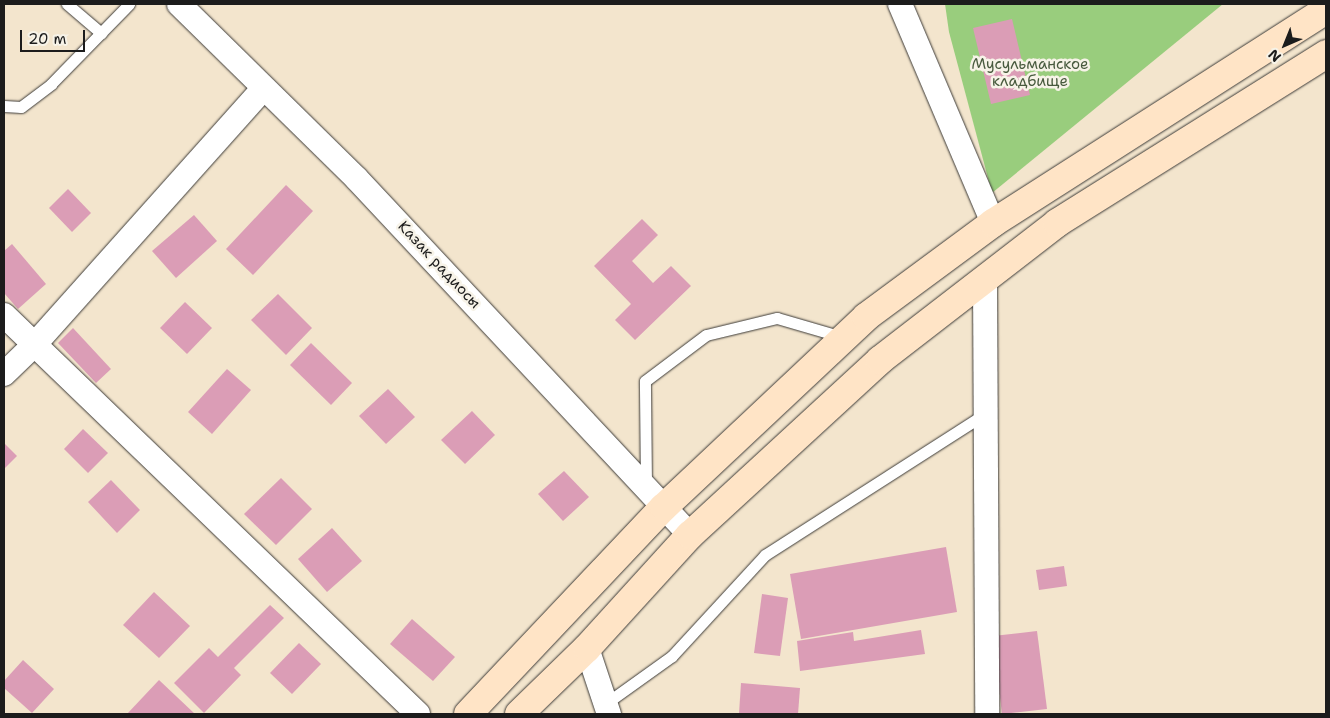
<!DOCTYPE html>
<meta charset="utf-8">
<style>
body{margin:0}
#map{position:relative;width:1330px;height:718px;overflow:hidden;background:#f3e5cd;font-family:"Shantell Sans",sans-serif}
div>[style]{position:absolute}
.green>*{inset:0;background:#99cd7d}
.building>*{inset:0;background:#db9db6}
.roads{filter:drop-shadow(0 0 1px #3c3a37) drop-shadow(0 0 1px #3c3a37)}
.service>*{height:11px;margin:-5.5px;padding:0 5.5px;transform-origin:5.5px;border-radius:5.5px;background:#fff}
.minor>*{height:24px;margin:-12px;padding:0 12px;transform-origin:12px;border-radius:12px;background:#fff}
.secondary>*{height:28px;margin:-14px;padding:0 14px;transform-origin:14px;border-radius:14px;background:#ffe4c6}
span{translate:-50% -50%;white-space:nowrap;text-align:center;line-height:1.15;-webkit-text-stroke:5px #f7f3e8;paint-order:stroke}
.park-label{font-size:15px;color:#485a3e}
.street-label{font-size:15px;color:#1c1c1c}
.frame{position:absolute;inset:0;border:5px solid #1c1c1c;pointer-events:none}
.north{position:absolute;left:1260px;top:20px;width:50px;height:50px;-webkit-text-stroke:4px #f7f3e8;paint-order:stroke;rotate:224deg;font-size:14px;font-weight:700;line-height:20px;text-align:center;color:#1c1c1c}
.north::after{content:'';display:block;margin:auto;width:18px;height:22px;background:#1c1c1c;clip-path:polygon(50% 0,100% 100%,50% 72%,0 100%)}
.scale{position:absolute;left:20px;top:30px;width:65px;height:22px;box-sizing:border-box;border:2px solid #1c1c1c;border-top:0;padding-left:6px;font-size:15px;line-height:18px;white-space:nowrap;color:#1c1c1c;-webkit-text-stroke:4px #f7f3e8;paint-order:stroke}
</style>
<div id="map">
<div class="green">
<div style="clip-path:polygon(945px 4px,1223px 4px,992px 193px,949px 32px)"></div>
</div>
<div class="building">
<div style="clip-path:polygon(1012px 19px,1030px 95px,991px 104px,973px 28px)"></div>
<div style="clip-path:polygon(286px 185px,313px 211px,253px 275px,226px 249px)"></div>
<div style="clip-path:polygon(68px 189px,91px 213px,72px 232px,49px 208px)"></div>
<div style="clip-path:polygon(194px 215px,217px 241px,176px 278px,152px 251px)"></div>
<div style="clip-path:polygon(642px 219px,658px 235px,632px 261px,653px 283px,671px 266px,691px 286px,635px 340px,615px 320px,631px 304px,594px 266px)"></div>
<div style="clip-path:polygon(12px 244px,46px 284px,18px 309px,4px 293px,4px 251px)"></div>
<div style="clip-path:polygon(278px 294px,312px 328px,286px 355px,251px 320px)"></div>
<div style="clip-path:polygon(185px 302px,212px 328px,187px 354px,160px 328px)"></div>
<div style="clip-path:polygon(73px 328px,111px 369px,96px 383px,58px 343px)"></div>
<div style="clip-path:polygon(311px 343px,352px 383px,331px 405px,290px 365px)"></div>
<div style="clip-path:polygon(227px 369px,251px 390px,212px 434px,188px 412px)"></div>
<div style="clip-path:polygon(388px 389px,415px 417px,386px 444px,359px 416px)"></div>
<div style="clip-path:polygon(472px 411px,495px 435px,465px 464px,441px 440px)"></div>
<div style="clip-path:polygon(83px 429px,108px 453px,88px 473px,64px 449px)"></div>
<div style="clip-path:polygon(4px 443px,17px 456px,4px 469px)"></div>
<div style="clip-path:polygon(564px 471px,589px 497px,563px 521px,538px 494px)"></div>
<div style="clip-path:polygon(281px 478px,312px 509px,276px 545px,244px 514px)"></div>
<div style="clip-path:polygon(111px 480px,140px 510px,117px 533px,88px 502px)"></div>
<div style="clip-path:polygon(332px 528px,362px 561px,327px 592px,298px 559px)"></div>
<div style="clip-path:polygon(946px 547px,957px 612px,801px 639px,790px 574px)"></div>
<div style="clip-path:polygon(1064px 566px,1067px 586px,1039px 590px,1036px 570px)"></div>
<div style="clip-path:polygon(154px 592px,190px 626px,159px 658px,123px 625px)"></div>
<div style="clip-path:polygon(762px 594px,788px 598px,780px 656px,754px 653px)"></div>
<div style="clip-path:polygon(270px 605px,284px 618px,234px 668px,241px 675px,204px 713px,174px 683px,209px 648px,218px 657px)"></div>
<div style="clip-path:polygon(412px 619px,455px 657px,433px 681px,390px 644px)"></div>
<div style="clip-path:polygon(921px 630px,925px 654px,800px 671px,797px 641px,853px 632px,854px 641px)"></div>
<div style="clip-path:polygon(1037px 631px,1047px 709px,1002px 714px,993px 636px)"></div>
<div style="clip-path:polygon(299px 643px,321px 664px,292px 694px,270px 673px)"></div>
<div style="clip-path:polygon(23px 660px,54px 689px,32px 713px,4px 688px,4px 681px)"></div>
<div style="clip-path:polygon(159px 680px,195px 714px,127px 714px)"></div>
<div style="clip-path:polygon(741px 683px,800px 688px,798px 714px,739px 714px)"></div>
</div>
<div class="roads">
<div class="service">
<div style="left:67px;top:4px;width:45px;rotate:40.5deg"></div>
<div style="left:4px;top:106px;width:17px;rotate:3deg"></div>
<div style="left:21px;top:107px;width:38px;rotate:-37deg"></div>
<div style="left:51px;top:84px;width:112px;rotate:-45.7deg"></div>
<div style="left:646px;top:485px;width:104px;rotate:-90.6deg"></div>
<div style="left:645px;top:381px;width:76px;rotate:-37deg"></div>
<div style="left:706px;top:335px;width:73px;rotate:-13.5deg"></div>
<div style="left:777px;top:318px;width:68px;rotate:16.3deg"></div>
<div style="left:605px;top:704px;width:82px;rotate:-35.6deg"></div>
<div style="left:672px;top:656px;width:137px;rotate:-47.4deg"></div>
<div style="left:765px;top:555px;width:261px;rotate:-32.7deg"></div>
</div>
<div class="minor">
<div style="left:179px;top:4px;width:248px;rotate:44.5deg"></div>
<div style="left:356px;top:178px;width:489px;rotate:46.9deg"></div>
<div style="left:900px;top:4px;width:238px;rotate:67deg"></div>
<div style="left:985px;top:281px;width:433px;rotate:89.7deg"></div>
<div style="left:4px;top:315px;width:575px;rotate:43.94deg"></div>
<div style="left:4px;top:374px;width:43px;rotate:-44.1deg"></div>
<div style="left:35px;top:344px;width:343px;rotate:-48.2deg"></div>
<div style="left:587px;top:648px;width:70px;rotate:71.6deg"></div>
</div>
<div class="secondary">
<div style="left:468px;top:714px;width:285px;rotate:-46.6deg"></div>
<div style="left:664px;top:507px;width:277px;rotate:-43.2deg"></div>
<div style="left:866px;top:317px;width:158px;rotate:-36.5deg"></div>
<div style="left:993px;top:223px;width:395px;rotate:-32.6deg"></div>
<div style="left:519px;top:714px;width:95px;rotate:-44.1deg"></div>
<div style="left:587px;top:648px;width:153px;rotate:-47.7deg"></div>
<div style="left:690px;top:535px;width:258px;rotate:-42.6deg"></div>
<div style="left:880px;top:360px;width:224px;rotate:-37.7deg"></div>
<div style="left:1057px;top:223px;width:318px;rotate:-32.1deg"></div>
</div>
</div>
<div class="park-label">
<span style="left:1030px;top:73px">Мусульманское<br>кладбище</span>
</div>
<div class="street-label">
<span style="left:439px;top:265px;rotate:47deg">Казак радиосы</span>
</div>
<div class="frame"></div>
<div class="north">N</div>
<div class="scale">20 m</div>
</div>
